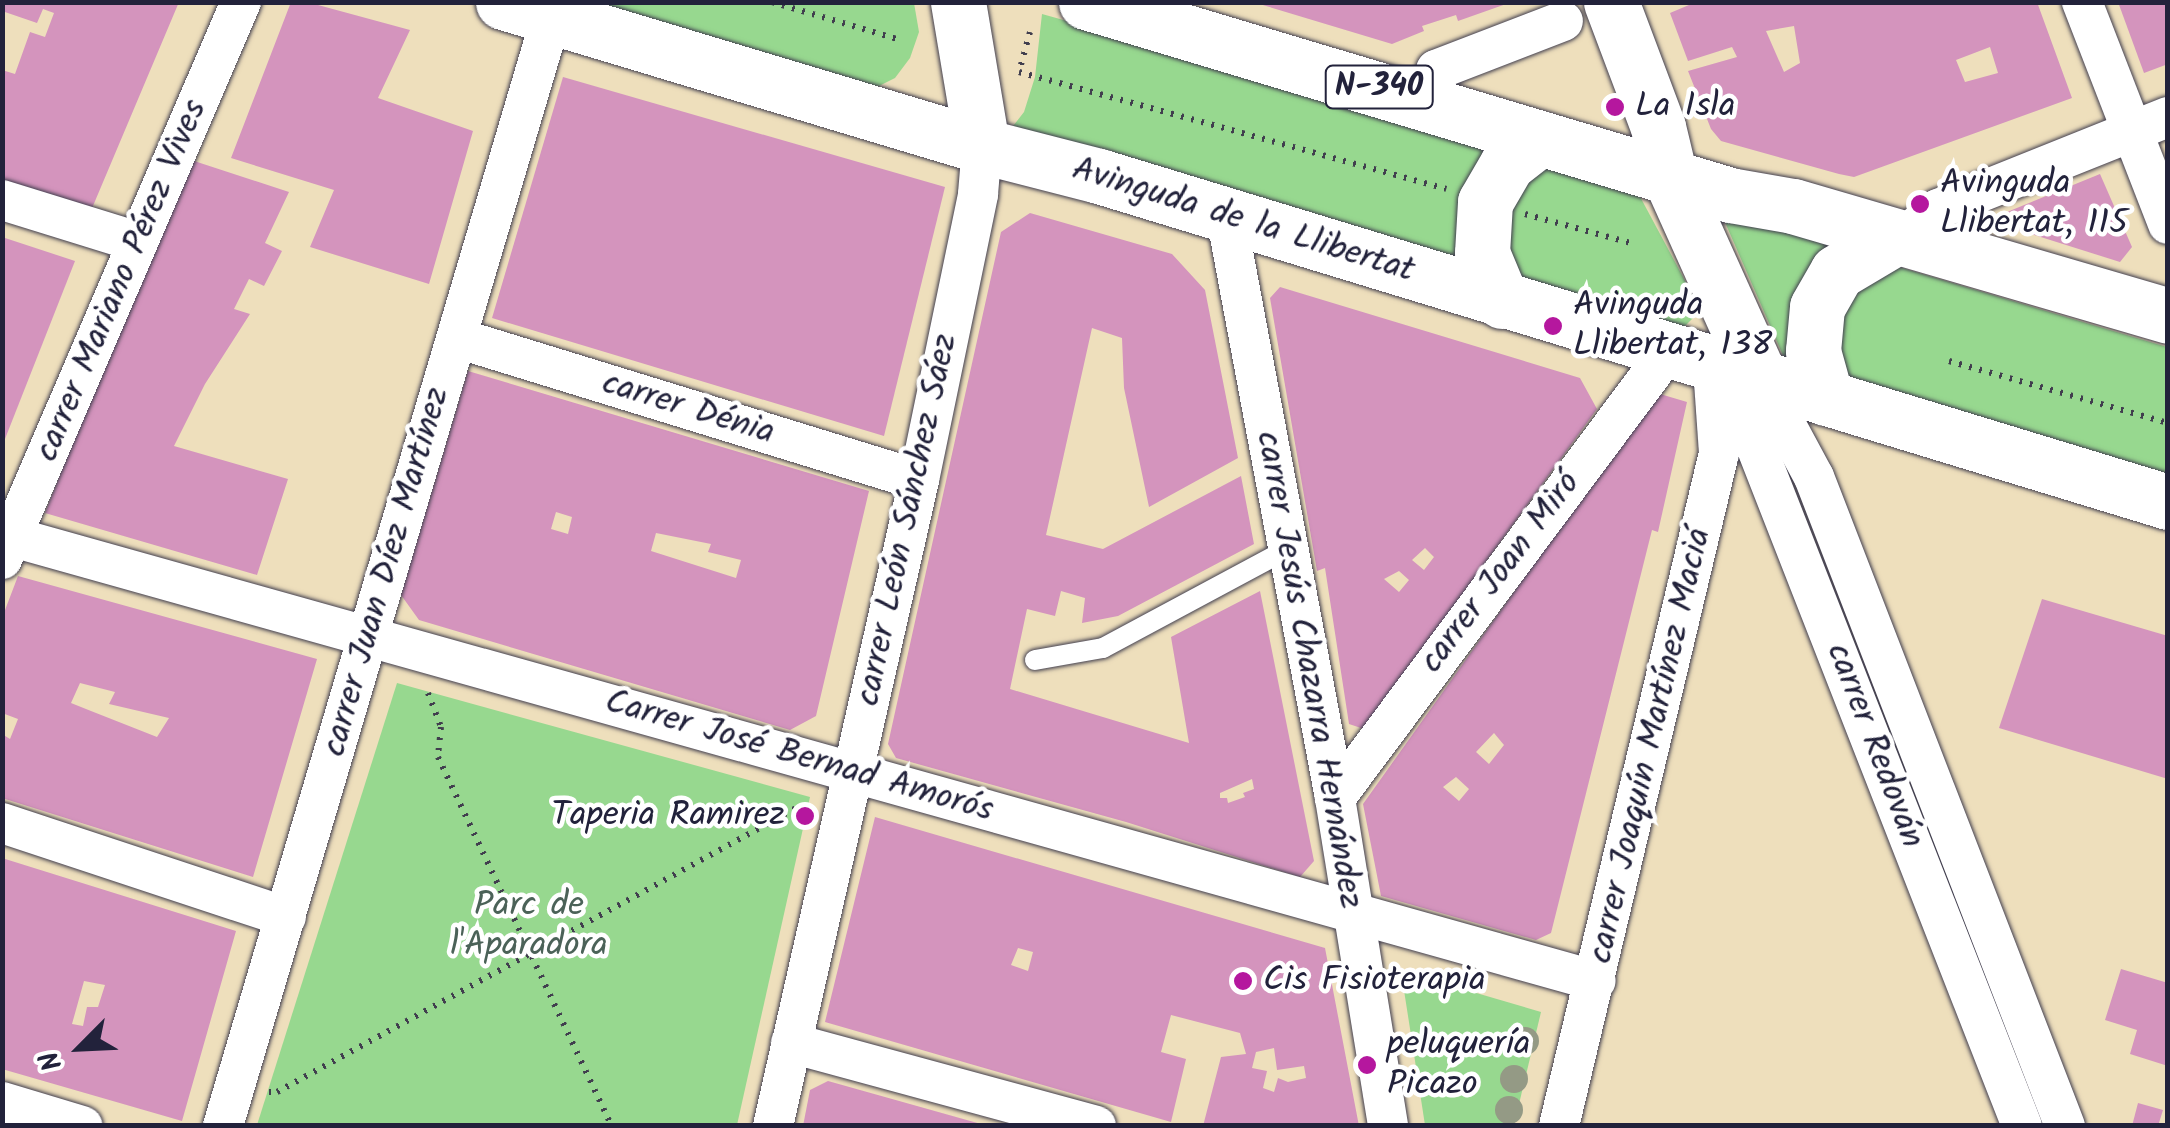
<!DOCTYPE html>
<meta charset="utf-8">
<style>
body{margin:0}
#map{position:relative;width:2170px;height:1128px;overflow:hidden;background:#eedfbc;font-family:Kalam,sans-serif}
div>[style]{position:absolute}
.green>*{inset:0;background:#97d88f}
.building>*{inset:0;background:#d494bd}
.path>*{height:6px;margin-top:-3px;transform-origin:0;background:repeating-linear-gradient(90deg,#413e4e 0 2.5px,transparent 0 10.5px)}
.roads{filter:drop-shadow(0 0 2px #413e4e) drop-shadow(0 0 2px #413e4e)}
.lane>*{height:20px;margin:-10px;padding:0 10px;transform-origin:10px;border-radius:10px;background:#fff}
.street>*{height:40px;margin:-20px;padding:0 20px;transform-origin:20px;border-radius:20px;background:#fff}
.secondary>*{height:55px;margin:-27.5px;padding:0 27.5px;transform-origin:27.5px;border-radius:27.5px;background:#fff}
.highway>*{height:55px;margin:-27.5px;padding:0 27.5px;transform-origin:27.5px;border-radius:27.5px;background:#fff}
.trees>*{width:28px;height:28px;margin:-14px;border-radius:50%;background:#949a85}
.dots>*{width:28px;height:28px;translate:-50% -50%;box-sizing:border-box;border:5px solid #fff;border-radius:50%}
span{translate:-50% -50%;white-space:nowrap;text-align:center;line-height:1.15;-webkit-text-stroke:9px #fff;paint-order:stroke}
.shield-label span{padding:2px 8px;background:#fff;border:2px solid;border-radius:8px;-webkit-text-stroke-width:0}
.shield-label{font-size:32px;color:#22223b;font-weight:700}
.poi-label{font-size:35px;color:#22223b}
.left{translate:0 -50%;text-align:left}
.right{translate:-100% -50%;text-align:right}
.street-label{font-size:35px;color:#22223b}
.park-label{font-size:35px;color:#4b6258}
.frame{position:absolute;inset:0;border:5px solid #22223b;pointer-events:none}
.north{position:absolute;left:30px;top:998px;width:100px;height:100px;-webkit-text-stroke:8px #fff;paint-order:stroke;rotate:246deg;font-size:28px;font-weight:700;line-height:40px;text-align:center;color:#22223b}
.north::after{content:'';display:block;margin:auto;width:35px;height:45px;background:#22223b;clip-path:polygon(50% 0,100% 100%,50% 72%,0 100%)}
</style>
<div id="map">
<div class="green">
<div style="clip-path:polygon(595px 3px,914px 3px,919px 32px,910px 58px,895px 78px,871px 90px)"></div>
<div style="clip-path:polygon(1042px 14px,1509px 145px,1470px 271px,1006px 135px,1024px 112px,1035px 77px)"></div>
<div style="clip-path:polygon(1530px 159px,1637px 191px,1696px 301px,1694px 317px,1684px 327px,1516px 287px,1493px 226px)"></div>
<div style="clip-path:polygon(1721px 213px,1851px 246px,1788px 367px)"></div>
<div style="clip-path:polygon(1889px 264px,2167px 347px,2167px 484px,1863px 392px,1836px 368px,1833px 297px)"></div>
<div style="clip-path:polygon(397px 683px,810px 797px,737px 1125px,257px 1125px)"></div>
<div style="clip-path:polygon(1401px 971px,1541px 1012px,1514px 1125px,1425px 1125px)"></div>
</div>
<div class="building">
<div style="clip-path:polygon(2px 2px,179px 2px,90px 213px,2px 182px,2px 70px,15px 74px,30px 32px,45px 37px,54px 13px,43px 9px,37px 23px,2px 11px)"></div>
<div style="clip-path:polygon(291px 2px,307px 2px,410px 30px,378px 98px,473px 131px,429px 284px,310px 247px,334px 190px,231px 158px)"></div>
<div style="clip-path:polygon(1253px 2px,1509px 2px,1509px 3px,1458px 21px,1456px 15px,1422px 26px,1424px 31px,1392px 44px)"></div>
<div style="clip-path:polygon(evenodd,1696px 2px,2037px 2px,2072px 98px,1854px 177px,1839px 174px,1721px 141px,1711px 129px,1688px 71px,1737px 57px,1732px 47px,1688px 61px,1670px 13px,1696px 2px,1794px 26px,1800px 63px,1784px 72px,1766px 31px,1794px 26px,1696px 2px,1990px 47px,1998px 73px,1965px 82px,1956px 60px,1990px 47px)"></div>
<div style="clip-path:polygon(2118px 2px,2168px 2px,2168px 64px,2144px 73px)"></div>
<div style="clip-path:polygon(563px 77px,945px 187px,884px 436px,492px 318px)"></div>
<div style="clip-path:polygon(185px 158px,289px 192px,265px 243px,282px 251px,264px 286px,249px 279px,234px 309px,250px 314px,205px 384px,174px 446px,288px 479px,257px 575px,45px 513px)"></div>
<div style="clip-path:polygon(2100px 174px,2132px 247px,2120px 262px,2009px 227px,2007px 212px)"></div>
<div style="clip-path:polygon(evenodd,1030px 213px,1172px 254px,1205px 290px,1238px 458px,1149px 507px,1124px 388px,1122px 338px,1092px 328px,1046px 535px,1103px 549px,1241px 476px,1254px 544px,1118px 616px,1082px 623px,1085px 598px,1061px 591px,1055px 616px,1027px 609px,1010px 689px,1189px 743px,1171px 637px,1260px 591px,1314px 861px,1300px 877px,1126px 822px,896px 758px,888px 744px,1001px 232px,1030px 213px,1252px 779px,1254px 789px,1243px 793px,1245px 797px,1228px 803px,1227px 798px,1220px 798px,1220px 793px,1252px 779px)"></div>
<div style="clip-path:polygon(2px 237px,75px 261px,3px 444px,2px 443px)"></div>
<div style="clip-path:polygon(evenodd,1280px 287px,1580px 378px,1597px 409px,1364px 729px,1349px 724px,1325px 568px,1317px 571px,1270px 298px,1280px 287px,1425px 548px,1434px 557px,1424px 570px,1412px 560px,1425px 548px,1280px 287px,1399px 571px,1409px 580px,1399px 592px,1384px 579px,1399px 571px)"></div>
<div style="clip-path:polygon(evenodd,468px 371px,869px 491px,816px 716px,790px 730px,419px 620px,401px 595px,468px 371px,556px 512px,572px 517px,568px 534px,551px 529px,556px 512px,468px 371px,656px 533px,711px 544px,708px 552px,741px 560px,736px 578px,651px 551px,656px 533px)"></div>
<div style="clip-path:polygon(evenodd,1650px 391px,1687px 402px,1658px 532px,1652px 530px,1551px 933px,1536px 940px,1381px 896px,1363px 804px,1586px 491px,1650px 391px,1494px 733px,1504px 745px,1489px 764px,1476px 752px,1494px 733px,1650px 391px,1456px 777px,1469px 789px,1459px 801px,1443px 787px,1456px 777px)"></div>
<div style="clip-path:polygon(evenodd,18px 576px,317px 659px,253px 877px,2px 798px,2px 734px,10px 739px,18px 719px,2px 713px,2px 618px,18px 576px,80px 683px,115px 692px,109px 704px,169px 718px,157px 737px,91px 711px,71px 703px,80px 683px)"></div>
<div style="clip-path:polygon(2042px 599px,2168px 636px,2168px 779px,1999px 728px)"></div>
<div style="clip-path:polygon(evenodd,875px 817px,1325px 948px,1359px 1126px,1203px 1126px,1221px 1057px,1246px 1054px,1240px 1033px,1171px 1015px,1161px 1052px,1186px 1059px,1171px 1122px,825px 1022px,875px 817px,1018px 948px,1033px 952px,1028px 971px,1011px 965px,1018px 948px,875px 817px,1274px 1048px,1277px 1070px,1304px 1066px,1306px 1078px,1288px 1082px,1278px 1078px,1274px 1092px,1263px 1088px,1267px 1071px,1252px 1068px,1256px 1052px,1274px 1048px)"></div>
<div style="clip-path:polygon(evenodd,2px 858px,236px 931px,182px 1121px,2px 1069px,2px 858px,84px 981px,105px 985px,98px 1007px,87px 1007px,83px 1026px,72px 1024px,84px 981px)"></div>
<div style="clip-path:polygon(2121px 969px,2168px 983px,2168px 1066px,2130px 1054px,2137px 1030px,2105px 1020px)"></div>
<div style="clip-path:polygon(828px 1081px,981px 1124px,981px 1126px,803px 1126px,810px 1090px)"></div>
<div style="clip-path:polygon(2138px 1103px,2163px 1110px,2158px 1126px,2132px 1126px)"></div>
</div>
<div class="path">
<div style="left:772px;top:2px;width:130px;rotate:16.5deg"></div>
<div style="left:1030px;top:32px;width:41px;rotate:105.4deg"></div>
<div style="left:1019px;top:72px;width:443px;rotate:15.3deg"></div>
<div style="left:1525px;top:214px;width:114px;rotate:15.3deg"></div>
<div style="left:1949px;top:361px;width:228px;rotate:15.8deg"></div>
<div style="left:428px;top:693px;width:36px;rotate:69deg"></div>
<div style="left:441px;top:727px;width:30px;rotate:96deg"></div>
<div style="left:438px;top:757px;width:408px;rotate:64.8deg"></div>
<div style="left:269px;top:1092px;width:8px"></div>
<div style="left:277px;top:1092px;width:594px;rotate:-28.68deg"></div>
<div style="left:798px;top:807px;width:11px;rotate:15deg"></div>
</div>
<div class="roads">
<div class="lane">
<div style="left:1035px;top:660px;width:69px;rotate:-10deg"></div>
<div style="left:1103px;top:648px;width:210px;rotate:-28.2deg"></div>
</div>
<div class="street">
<div style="left:2082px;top:2px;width:238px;rotate:68.8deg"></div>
<div style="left:1425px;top:101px;width:33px;rotate:-70deg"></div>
<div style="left:1436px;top:70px;width:136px;rotate:-21.1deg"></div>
<div style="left:2px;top:200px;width:142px;rotate:17.2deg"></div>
<div style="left:1226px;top:215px;width:593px;rotate:79.41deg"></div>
<div style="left:1335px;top:798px;width:332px;rotate:80.8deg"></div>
<div style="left:1904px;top:237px;width:44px;rotate:-39.5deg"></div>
<div style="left:1938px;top:209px;width:248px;rotate:-21.8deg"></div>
<div style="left:457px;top:338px;width:483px;rotate:17.1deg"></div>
<div style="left:1725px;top:367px;width:815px;rotate:68.63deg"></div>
<div style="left:1759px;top:375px;width:116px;rotate:61.7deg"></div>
<div style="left:1814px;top:477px;width:696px;rotate:68.86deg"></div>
<div style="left:2px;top:534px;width:1655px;rotate:15.66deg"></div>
<div style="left:2px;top:559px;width:606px;rotate:-66.78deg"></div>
<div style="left:1335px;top:798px;width:559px;rotate:-53.29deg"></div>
<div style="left:2px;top:823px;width:299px;rotate:18.3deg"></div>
<div style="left:791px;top:1043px;width:316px;rotate:15.2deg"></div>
<div style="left:2px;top:1102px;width:84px;rotate:16.7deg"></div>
<div style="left:223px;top:1126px;width:1156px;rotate:-73.51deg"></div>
<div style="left:773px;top:1126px;width:662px;rotate:-77.26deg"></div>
<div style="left:919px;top:480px;width:292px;rotate:-78.3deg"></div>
<div style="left:978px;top:194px;width:48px;rotate:-85.2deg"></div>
<div style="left:1559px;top:1126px;width:692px;rotate:-76.63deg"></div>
<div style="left:1719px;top:453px;width:86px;rotate:-94deg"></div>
</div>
<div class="secondary">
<div style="left:1611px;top:2px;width:134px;rotate:69.4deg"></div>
<div style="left:1658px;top:127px;width:51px;rotate:76.5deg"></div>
</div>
<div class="highway">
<div style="left:503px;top:2px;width:500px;rotate:16.73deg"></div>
<div style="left:982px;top:146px;width:121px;rotate:14.4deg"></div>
<div style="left:1099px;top:176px;width:1118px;rotate:16.96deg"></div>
<div style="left:958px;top:2px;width:146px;rotate:80.5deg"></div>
<div style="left:1086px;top:2px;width:672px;rotate:16.68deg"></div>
<div style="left:1730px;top:195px;width:64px;rotate:9.9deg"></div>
<div style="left:1793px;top:206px;width:391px;rotate:16.3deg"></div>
<div style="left:1670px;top:177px;width:217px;rotate:65.8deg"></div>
<div style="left:1502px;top:301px;width:52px;rotate:-112.6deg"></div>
<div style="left:1482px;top:253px;width:51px;rotate:-86.6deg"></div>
<div style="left:1485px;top:202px;width:44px;rotate:-59.9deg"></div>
<div style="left:1507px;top:164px;width:42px;rotate:-38.2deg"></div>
<div style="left:1826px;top:398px;width:49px;rotate:-105.5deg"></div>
<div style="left:1813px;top:351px;width:44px;rotate:-84.8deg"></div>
<div style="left:1817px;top:307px;width:40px;rotate:-60.3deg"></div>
<div style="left:1837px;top:272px;width:69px;rotate:-30.7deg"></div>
</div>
</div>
<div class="trees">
<div style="left:1525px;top:1041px"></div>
<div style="left:1514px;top:1079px"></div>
<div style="left:1509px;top:1110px"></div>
</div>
<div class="dots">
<div style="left:1615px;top:107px;background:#b5179e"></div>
<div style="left:1920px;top:204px;background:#b5179e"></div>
<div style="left:1553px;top:326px;background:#b5179e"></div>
<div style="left:805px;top:816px;background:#b5179e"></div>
<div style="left:1243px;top:981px;background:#b5179e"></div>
<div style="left:1367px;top:1065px;background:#b5179e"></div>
</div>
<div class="shield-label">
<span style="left:1379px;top:87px">N-340</span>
</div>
<div class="poi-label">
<span class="left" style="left:1635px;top:107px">La Isla</span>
<span class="left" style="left:1940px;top:204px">Avinguda<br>Llibertat, 115</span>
<span class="left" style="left:1573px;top:326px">Avinguda<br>Llibertat, 138</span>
<span class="right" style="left:785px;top:816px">Taperia Ramirez</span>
<span class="left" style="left:1263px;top:981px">Cis Fisioterapia</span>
<span class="left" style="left:1387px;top:1065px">peluquería<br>Picazo</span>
</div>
<div class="street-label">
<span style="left:1243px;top:221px;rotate:17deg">Avinguda de la Llibertat</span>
<span style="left:122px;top:281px;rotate:-67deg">carrer Mariano Pérez Vives</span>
<span style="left:688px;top:409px;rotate:17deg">carrer Dénia</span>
<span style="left:908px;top:520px;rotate:-78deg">carrer León Sánchez Sáez</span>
<span style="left:387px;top:572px;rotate:-74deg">carrer Juan Díez Martínez</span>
<span style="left:1501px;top:573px;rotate:-53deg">carrer Joan Miró</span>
<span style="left:1308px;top:670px;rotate:80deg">carrer Jesús Chazarra Hernández</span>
<span style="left:1651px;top:746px;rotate:-77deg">carrer Joaquín Martínez Maciá</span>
<span style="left:1874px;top:746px;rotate:69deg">carrer Redován</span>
<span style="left:799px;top:757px;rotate:16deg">Carrer José Bernad Amorós</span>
</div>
<div class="park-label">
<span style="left:529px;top:926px">Parc de<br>l'Aparadora</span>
</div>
<div class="frame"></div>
<div class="north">N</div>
</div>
